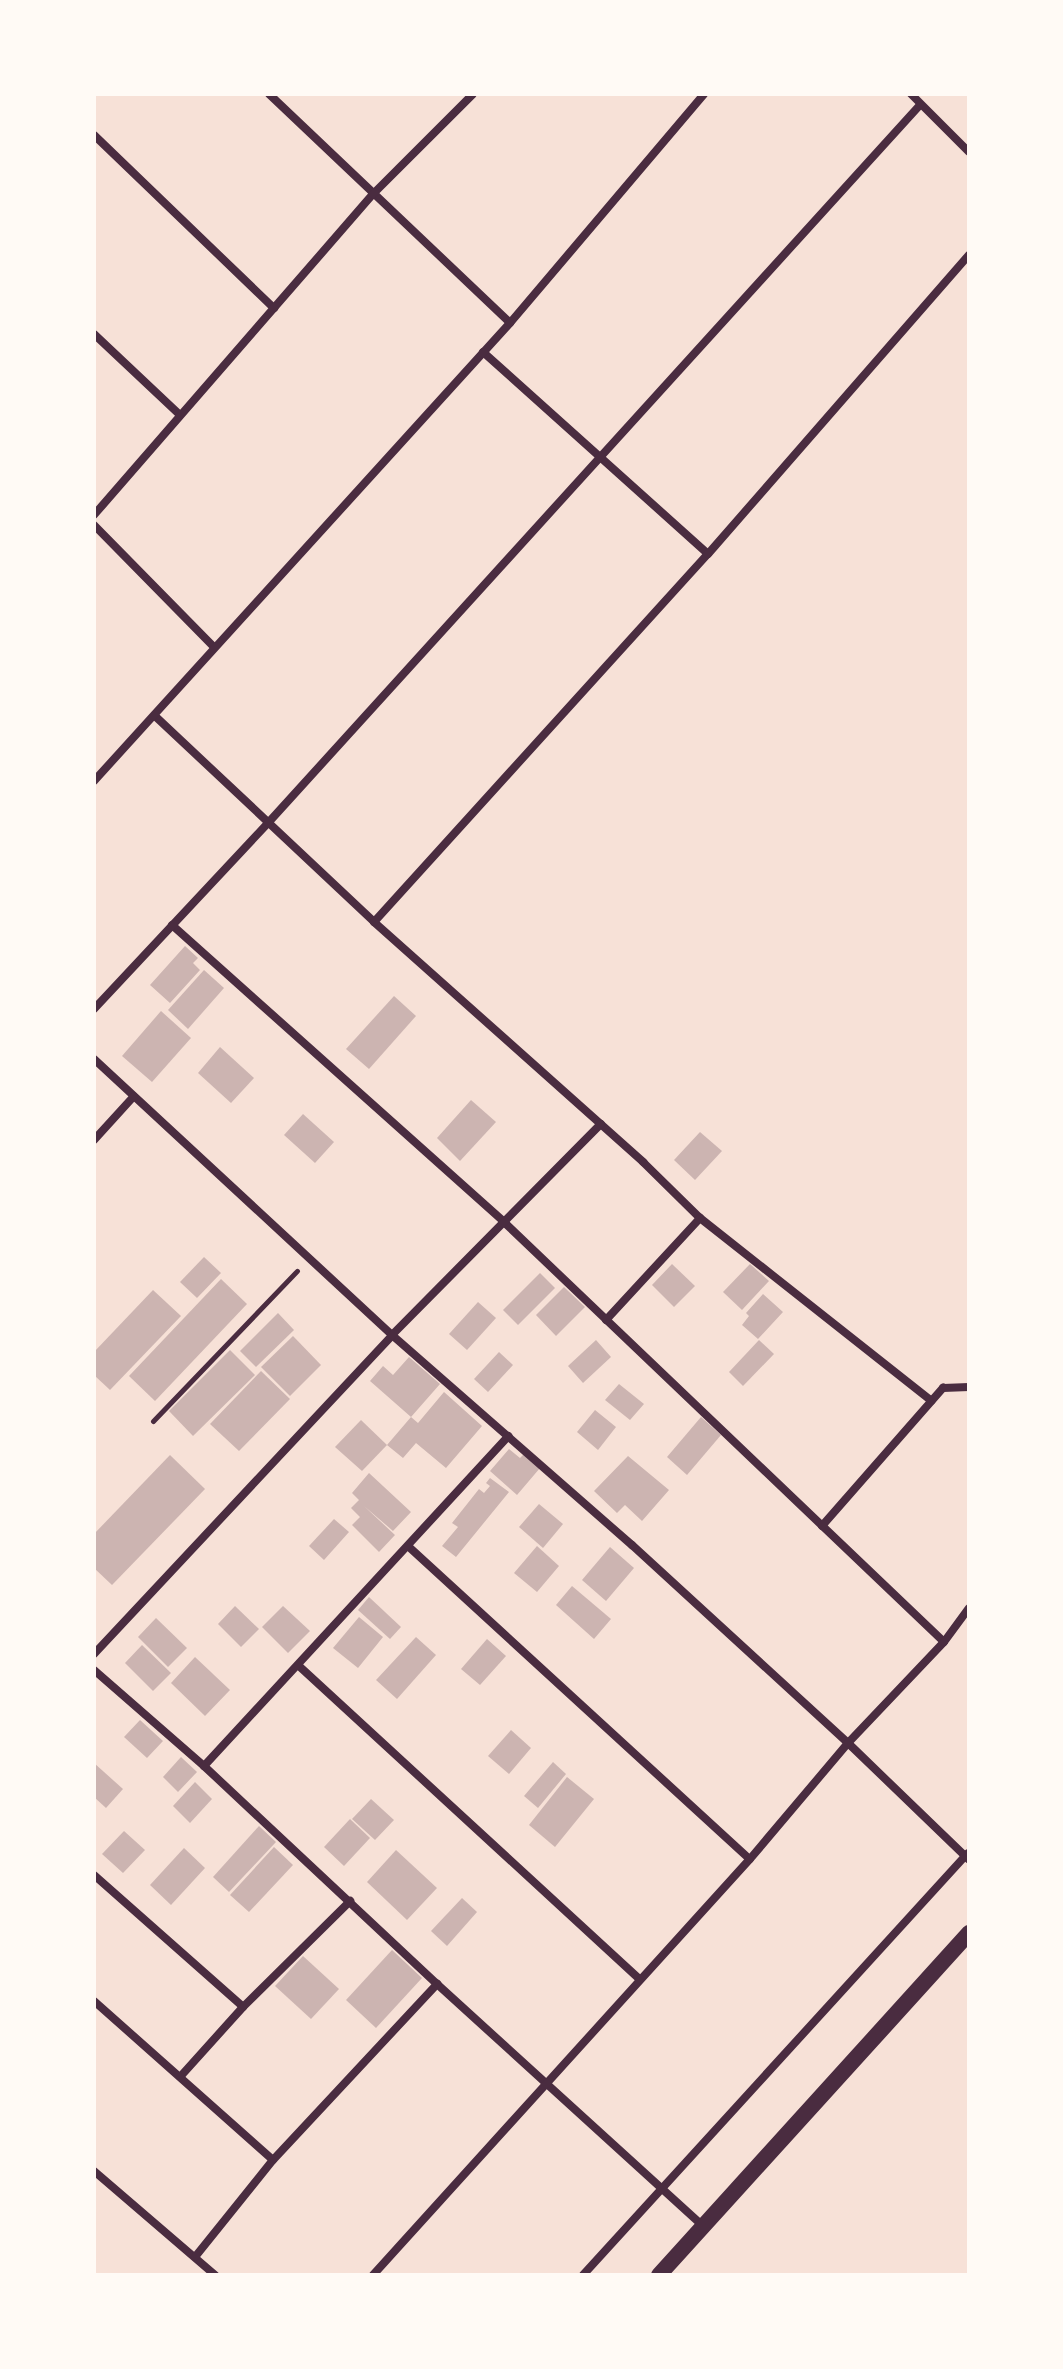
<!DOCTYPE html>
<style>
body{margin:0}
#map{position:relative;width:1063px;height:2369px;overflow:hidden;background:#f7e1d7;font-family:"DM Sans",sans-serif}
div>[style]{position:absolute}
.building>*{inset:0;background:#ccb4b1}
.path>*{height:5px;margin:-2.5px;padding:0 2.5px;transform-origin:2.5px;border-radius:2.5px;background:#4a2c40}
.minor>*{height:8px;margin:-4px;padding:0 4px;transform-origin:4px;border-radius:4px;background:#4a2c40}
.secondary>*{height:16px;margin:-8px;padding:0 8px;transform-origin:8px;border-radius:8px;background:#4a2c40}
span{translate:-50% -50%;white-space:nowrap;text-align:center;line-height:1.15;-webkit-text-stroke:6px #fffaf5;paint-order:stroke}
.frame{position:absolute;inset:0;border:96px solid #fffaf5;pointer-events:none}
</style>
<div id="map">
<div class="building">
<div style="clip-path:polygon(185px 946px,198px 958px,193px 963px,200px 970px,170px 1003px,150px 985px)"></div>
<div style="clip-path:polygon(204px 970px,224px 988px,188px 1029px,168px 1010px)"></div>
<div style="clip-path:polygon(394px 996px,416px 1016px,369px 1069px,346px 1049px)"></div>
<div style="clip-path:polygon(161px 1011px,191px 1038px,152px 1082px,122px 1056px)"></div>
<div style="clip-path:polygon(220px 1047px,254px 1078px,231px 1103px,198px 1073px)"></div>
<div style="clip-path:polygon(471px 1100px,496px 1122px,460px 1161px,437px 1138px)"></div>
<div style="clip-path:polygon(303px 1114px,334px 1142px,315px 1163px,284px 1135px)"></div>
<div style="clip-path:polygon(700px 1132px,722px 1151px,695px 1180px,674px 1160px)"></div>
<div style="clip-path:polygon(204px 1257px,221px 1273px,197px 1298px,180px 1282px)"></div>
<div style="clip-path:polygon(672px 1264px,695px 1286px,674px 1307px,652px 1285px)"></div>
<div style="clip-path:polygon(750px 1264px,769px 1281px,742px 1310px,723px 1292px)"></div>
<div style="clip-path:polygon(540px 1273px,555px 1288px,518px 1325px,503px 1310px)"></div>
<div style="clip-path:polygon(221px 1279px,247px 1304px,155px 1401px,129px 1376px)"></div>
<div style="clip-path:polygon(564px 1287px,585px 1307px,556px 1336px,536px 1315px)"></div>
<div style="clip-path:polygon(153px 1290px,181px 1316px,110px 1390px,94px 1375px,94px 1352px)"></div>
<div style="clip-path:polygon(763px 1294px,783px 1312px,758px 1339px,742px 1325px,749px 1316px,746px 1313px)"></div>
<div style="clip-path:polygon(478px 1302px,496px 1318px,467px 1350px,449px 1334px)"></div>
<div style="clip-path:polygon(278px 1313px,294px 1330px,256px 1367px,240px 1351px)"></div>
<div style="clip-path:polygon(293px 1336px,321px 1365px,290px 1396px,261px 1367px)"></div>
<div style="clip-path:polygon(596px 1340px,611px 1357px,583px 1383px,568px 1366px)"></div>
<div style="clip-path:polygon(759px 1340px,774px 1354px,743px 1386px,729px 1372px)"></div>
<div style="clip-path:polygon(230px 1350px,255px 1375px,193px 1436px,169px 1411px)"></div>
<div style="clip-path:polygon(499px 1352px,513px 1365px,488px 1392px,474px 1379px)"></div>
<div style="clip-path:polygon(409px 1357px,440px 1384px,411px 1417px,370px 1381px,383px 1366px,393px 1375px)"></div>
<div style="clip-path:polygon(261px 1371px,290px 1399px,239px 1451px,210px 1424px)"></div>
<div style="clip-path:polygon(619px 1384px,644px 1404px,630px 1420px,605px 1400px)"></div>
<div style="clip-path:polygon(444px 1392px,482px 1426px,446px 1468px,416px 1443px,403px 1458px,387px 1445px,411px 1417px,418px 1423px)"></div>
<div style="clip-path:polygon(595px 1410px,616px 1427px,598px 1450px,577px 1432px)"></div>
<div style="clip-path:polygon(701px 1417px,721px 1435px,687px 1475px,667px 1457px)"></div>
<div style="clip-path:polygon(361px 1420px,387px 1445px,362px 1471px,335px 1447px)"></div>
<div style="clip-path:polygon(509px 1449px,520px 1458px,524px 1454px,540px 1468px,517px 1495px,490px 1471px)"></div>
<div style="clip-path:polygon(170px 1455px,205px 1489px,112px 1585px,94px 1568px,94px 1534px)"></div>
<div style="clip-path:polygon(628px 1456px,669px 1490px,642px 1521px,625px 1505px,617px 1513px,594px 1491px)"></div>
<div style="clip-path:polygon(369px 1473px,411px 1512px,393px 1531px,364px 1506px,395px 1535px,379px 1552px,352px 1525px,360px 1517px,351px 1508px,359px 1500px,352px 1493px)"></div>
<div style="clip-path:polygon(490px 1478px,509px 1492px,456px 1557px,442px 1546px,458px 1527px,452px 1523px,479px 1489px,484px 1493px,490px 1486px,486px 1483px)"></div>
<div style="clip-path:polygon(539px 1504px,563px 1524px,543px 1548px,519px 1527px)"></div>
<div style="clip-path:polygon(334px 1519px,349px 1532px,324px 1560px,309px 1546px)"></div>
<div style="clip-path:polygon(537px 1546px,559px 1566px,537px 1592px,514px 1573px)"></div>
<div style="clip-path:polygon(610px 1547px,634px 1568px,606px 1601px,582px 1580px)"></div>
<div style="clip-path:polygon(572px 1586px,611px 1619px,594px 1639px,556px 1605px)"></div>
<div style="clip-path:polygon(369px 1597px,401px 1627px,390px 1639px,358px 1610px)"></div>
<div style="clip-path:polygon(235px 1606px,259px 1629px,241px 1647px,218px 1624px)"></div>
<div style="clip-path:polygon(283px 1606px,310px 1631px,288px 1653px,262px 1627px)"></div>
<div style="clip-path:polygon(359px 1617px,383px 1637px,358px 1668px,333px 1648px)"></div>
<div style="clip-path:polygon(156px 1618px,187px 1648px,168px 1667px,138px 1637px)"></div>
<div style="clip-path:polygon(416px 1637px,436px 1655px,397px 1699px,376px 1680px)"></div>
<div style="clip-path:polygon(487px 1639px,506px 1656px,480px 1685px,461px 1669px)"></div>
<div style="clip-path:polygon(142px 1645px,171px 1673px,153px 1691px,125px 1663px)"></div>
<div style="clip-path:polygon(195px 1657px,230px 1690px,205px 1716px,171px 1683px)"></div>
<div style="clip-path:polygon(140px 1720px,163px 1741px,147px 1758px,124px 1737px)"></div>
<div style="clip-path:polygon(511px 1730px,531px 1748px,509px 1774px,488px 1756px)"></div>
<div style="clip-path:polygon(181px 1757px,197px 1772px,178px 1792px,163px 1777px)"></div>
<div style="clip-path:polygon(553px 1762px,566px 1774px,538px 1808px,524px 1796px)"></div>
<div style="clip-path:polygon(94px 1763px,123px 1789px,106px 1808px,94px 1797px)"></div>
<div style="clip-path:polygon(567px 1777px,594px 1799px,555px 1847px,529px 1825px)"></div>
<div style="clip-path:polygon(195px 1782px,212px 1799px,190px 1823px,173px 1806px)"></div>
<div style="clip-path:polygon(371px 1799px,394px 1820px,375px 1840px,352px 1819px)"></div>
<div style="clip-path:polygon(350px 1819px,370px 1838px,344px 1866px,324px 1847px)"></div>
<div style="clip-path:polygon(259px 1826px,276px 1842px,229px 1892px,213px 1877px)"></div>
<div style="clip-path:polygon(124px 1831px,145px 1850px,123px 1873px,102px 1854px)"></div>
<div style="clip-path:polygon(274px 1847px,293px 1865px,249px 1912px,230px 1895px)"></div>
<div style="clip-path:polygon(184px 1848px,205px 1868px,171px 1905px,150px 1885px)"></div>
<div style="clip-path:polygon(396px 1850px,437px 1888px,407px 1920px,367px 1882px)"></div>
<div style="clip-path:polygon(462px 1898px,477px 1912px,447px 1946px,431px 1931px)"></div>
<div style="clip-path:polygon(392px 1950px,422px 1978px,376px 2028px,346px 2000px)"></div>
<div style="clip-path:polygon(303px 1956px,339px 1989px,311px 2019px,275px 1986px)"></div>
</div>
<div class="path">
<div style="left:153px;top:1421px;width:208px;rotate:-46.2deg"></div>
</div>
<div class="minor">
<div style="left:269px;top:94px;width:332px;rotate:43.5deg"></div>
<div style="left:911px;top:94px;width:82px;rotate:45deg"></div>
<div style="left:94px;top:135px;width:250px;rotate:43.9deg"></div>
<div style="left:94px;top:334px;width:118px;rotate:43.3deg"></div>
<div style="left:483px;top:352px;width:302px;rotate:41.9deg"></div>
<div style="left:94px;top:515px;width:425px;rotate:-49deg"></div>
<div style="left:373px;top:194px;width:141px;rotate:-45deg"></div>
<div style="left:94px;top:525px;width:170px;rotate:45.5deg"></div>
<div style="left:155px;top:716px;width:301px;rotate:43.2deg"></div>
<div style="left:374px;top:922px;width:361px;rotate:41.7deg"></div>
<div style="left:643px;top:1162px;width:80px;rotate:44.5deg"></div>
<div style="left:700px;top:1218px;width:295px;rotate:38.3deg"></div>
<div style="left:94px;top:781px;width:619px;rotate:-47.75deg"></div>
<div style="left:510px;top:323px;width:300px;rotate:-49.7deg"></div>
<div style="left:374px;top:922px;width:497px;rotate:-47.8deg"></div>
<div style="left:708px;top:554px;width:397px;rotate:-48.9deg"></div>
<div style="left:172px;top:925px;width:448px;rotate:41.8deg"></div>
<div style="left:506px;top:1224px;width:605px;rotate:43.66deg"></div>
<div style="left:94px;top:1009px;width:255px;rotate:-46.9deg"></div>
<div style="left:268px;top:823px;width:970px;rotate:-47.76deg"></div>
<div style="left:94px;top:1059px;width:406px;rotate:42.8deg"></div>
<div style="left:392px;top:1335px;width:319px;rotate:41.2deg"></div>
<div style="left:632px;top:1545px;width:293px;rotate:42.5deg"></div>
<div style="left:848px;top:1743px;width:168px;rotate:44deg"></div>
<div style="left:94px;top:1140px;width:59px;rotate:-47.7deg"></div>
<div style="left:606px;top:1320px;width:139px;rotate:-47.3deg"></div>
<div style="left:822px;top:1526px;width:184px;rotate:-48.8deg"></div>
<div style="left:943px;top:1388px;width:26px;rotate:-2deg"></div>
<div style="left:409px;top:1547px;width:462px;rotate:42.5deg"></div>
<div style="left:94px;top:1654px;width:437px;rotate:-46.9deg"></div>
<div style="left:392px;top:1335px;width:297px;rotate:-45.3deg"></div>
<div style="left:299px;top:1666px;width:462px;rotate:42.6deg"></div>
<div style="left:94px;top:1670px;width:146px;rotate:41.1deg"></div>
<div style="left:204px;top:1766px;width:319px;rotate:43.1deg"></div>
<div style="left:437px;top:1984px;width:360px;rotate:42.3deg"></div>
<div style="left:204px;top:1766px;width:449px;rotate:-47.3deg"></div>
<div style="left:94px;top:1875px;width:199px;rotate:41.5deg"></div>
<div style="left:243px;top:2007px;width:94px;rotate:132deg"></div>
<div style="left:94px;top:2001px;width:239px;rotate:41.6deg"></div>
<div style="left:243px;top:2007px;width:151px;rotate:-44.7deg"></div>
<div style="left:94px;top:2171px;width:160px;rotate:40.7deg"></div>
<div style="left:195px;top:2257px;width:124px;rotate:-51.2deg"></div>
<div style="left:273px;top:2160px;width:241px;rotate:-47deg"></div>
<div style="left:373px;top:2275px;width:561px;rotate:-47.82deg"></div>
<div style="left:750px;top:1859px;width:152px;rotate:-49.8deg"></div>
<div style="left:848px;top:1743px;width:139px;rotate:-46.5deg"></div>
<div style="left:944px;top:1642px;width:42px;rotate:-53.7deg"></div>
<div style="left:583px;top:2275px;width:571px;rotate:-47.63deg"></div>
</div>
<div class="secondary">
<div style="left:659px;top:2275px;width:462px;rotate:-47.8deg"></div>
</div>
<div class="frame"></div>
</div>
